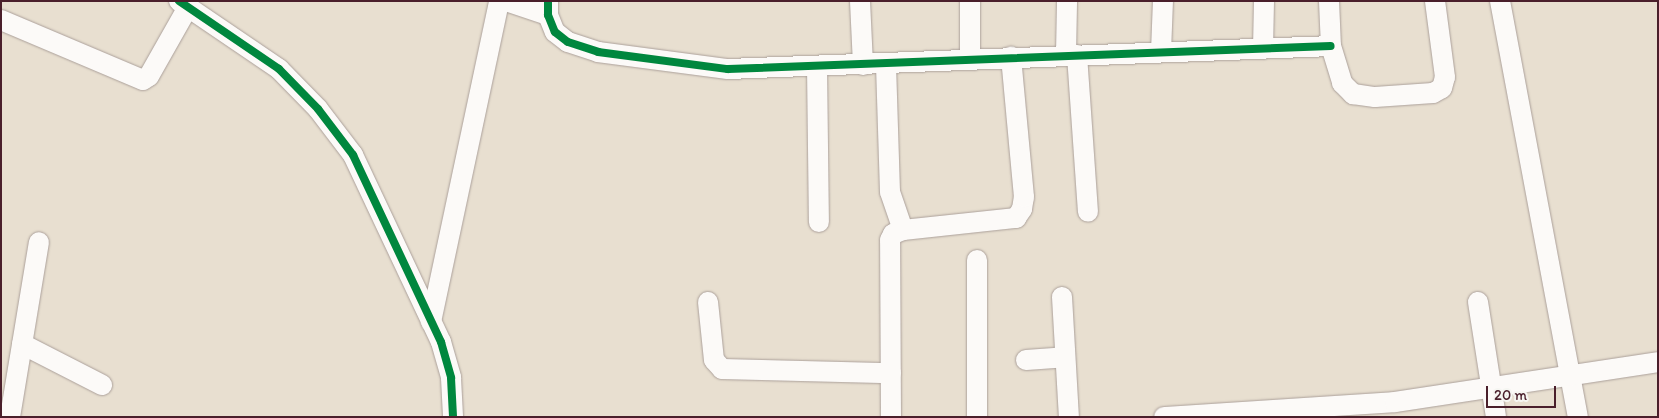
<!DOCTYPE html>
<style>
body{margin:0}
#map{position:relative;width:1659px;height:418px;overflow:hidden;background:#e8dfd0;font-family:Itim,sans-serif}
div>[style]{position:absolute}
.roads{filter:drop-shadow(0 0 1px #aba09a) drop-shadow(0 0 1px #aba09a)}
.minor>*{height:20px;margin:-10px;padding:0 10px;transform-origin:10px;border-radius:10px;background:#fcfaf8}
.cycleway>*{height:8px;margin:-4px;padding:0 4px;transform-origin:4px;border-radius:4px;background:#00873e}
span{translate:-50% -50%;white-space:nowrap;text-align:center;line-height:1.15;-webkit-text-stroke:4px #f6f6f2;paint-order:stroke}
.frame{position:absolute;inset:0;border:2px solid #4a1f2b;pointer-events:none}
.scale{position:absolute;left:1486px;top:386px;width:70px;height:22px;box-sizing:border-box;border:2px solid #4a1f2b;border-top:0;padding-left:6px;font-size:15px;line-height:18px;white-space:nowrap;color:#4a1f2b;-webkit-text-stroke:4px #f6f6f2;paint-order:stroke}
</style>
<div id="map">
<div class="roads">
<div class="minor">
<div style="left:179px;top:1px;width:121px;rotate:34.2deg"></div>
<div style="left:279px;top:69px;width:56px;rotate:45.7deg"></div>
<div style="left:318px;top:109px;width:58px;rotate:52.7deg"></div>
<div style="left:353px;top:155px;width:207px;rotate:64.8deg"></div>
<div style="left:441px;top:342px;width:37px;rotate:74deg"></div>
<div style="left:451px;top:378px;width:39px;rotate:87deg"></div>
<div style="left:506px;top:1px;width:44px;rotate:18.4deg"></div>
<div style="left:548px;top:1px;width:14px;rotate:90deg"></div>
<div style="left:548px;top:15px;width:18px;rotate:68deg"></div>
<div style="left:555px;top:32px;width:16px;rotate:38deg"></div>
<div style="left:568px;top:42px;width:32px;rotate:18deg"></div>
<div style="left:598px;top:52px;width:131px;rotate:7.5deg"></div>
<div style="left:728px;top:69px;width:603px;rotate:-2.18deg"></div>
<div style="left:860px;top:1px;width:64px;rotate:87.3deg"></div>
<div style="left:970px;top:1px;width:58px;rotate:90deg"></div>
<div style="left:1329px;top:1px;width:45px;rotate:87.5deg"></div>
<div style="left:1331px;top:46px;width:39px;rotate:73deg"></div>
<div style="left:1342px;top:83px;width:16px;rotate:45deg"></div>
<div style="left:1353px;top:94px;width:22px;rotate:8deg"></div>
<div style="left:1375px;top:97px;width:58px;rotate:-3.9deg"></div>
<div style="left:1433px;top:93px;width:10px;rotate:-29deg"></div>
<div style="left:1442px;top:88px;width:11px;rotate:-75deg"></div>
<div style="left:1445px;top:77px;width:77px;rotate:-97.5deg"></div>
<div style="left:1500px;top:1px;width:423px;rotate:79.4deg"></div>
<div style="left:1px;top:20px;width:154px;rotate:22.9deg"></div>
<div style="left:143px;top:80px;width:7px;rotate:-34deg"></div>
<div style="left:149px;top:76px;width:79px;rotate:-60.5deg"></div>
<div style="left:1263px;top:49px;width:48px;rotate:-88.8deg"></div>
<div style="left:1161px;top:52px;width:51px;rotate:-87.8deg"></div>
<div style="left:1066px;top:55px;width:54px;rotate:-88.9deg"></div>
<div style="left:1077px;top:55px;width:157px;rotate:86deg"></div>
<div style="left:886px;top:65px;width:127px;rotate:88.2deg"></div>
<div style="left:890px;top:192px;width:40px;rotate:71.1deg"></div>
<div style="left:817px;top:66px;width:156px;rotate:89.3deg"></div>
<div style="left:1062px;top:297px;width:120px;rotate:86.7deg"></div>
<div style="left:708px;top:302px;width:58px;rotate:84.1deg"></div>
<div style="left:714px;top:360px;width:12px;rotate:48deg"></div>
<div style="left:722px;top:369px;width:169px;rotate:1.4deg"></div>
<div style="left:1478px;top:302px;width:116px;rotate:81.1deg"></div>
<div style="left:431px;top:322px;width:328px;rotate:-78deg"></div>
<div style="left:22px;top:344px;width:90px;rotate:27.1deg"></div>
<div style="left:1026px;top:360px;width:39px;rotate:-4deg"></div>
<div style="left:10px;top:417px;width:177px;rotate:-80.6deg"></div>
<div style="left:891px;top:417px;width:177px;rotate:-90.3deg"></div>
<div style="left:890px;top:240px;width:7px;rotate:-63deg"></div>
<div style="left:893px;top:234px;width:11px;rotate:-22deg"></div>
<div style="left:903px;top:230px;width:114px;rotate:-6.1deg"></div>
<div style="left:1016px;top:218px;width:11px;rotate:-56deg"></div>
<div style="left:1022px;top:209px;width:12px;rotate:-81deg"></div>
<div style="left:1024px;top:197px;width:141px;rotate:-95.3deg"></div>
<div style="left:977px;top:417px;width:157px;rotate:-90deg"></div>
<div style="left:1164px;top:417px;width:231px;rotate:-3.7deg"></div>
<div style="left:1395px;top:402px;width:266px;rotate:-8.6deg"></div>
</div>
</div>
<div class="cycleway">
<div style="left:179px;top:1px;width:121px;rotate:34.2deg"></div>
<div style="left:279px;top:69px;width:56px;rotate:45.7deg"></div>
<div style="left:318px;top:109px;width:58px;rotate:52.7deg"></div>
<div style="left:353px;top:155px;width:207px;rotate:64.8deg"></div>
<div style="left:441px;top:342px;width:37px;rotate:74deg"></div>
<div style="left:451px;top:378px;width:39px;rotate:87deg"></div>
<div style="left:548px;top:1px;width:14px;rotate:90deg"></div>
<div style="left:548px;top:15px;width:18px;rotate:68deg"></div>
<div style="left:555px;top:32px;width:16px;rotate:38deg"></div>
<div style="left:568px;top:42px;width:32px;rotate:18deg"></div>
<div style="left:598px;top:52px;width:131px;rotate:7.5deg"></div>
<div style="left:728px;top:69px;width:603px;rotate:-2.18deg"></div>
</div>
<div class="frame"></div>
<div class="scale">20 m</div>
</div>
